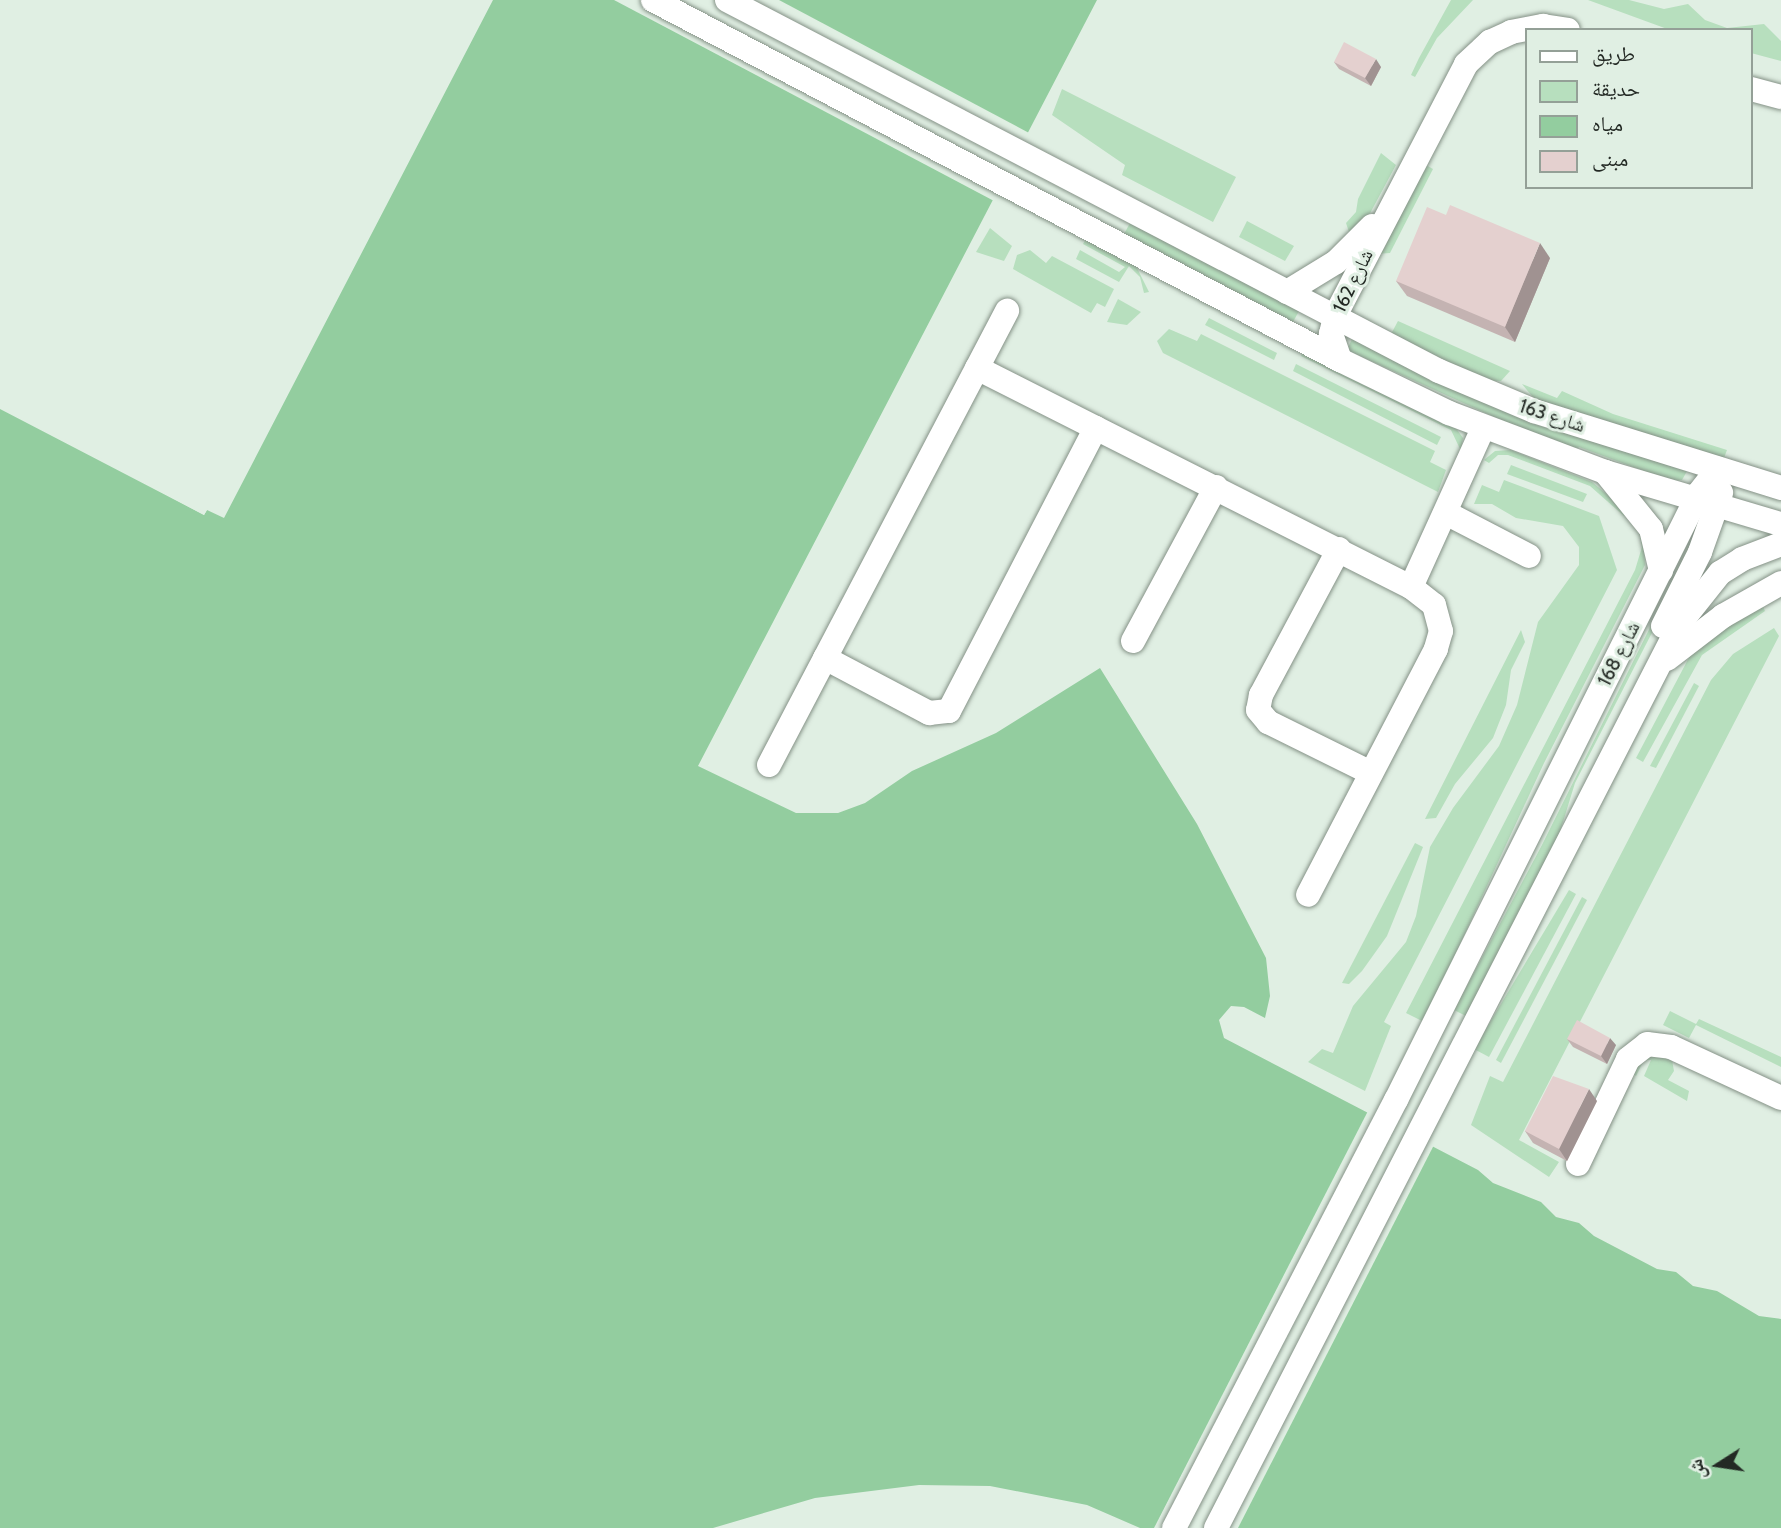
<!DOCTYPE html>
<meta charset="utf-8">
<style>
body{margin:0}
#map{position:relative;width:1781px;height:1528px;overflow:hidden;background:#e0efe3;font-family:Cabin,"Noto Naskh Arabic",sans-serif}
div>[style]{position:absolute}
.green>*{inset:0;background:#b7dfbe}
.water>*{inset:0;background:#93cd9f}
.pier>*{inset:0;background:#e0efe3}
.roads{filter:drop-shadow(0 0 2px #849186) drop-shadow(0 0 2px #849186)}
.minor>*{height:24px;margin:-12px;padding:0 12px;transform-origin:12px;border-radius:12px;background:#fff}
.wall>*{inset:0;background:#c4b3b2}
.shaded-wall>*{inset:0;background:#a09291}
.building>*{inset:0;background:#e4d0cf}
span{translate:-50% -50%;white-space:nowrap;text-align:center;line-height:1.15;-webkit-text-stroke:6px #e0efe3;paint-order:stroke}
.street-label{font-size:19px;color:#232924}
.legend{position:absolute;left:1525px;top:28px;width:228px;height:161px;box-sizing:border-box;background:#e0efe3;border:2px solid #94a097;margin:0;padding:9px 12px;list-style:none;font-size:21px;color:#232924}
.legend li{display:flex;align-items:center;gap:14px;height:35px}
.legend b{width:35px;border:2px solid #94a097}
.north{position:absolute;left:1683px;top:1430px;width:70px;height:70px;-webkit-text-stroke:5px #e0efe3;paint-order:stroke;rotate:258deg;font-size:19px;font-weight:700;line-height:28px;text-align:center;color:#232924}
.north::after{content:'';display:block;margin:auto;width:24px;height:32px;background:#232924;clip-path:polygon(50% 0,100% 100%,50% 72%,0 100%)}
</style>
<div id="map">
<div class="green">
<div style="clip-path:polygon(1451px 0,1473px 0,1437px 38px,1415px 77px,1411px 75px,1419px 58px)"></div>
<div style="clip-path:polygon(1588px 0,1629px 0,1664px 9px,1688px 4px,1705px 20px,1727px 28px,1764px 24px,1781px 41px,1781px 61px,1751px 53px,1751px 30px,1670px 30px)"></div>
<div style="clip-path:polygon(1062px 89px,1236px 177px,1213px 222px,1122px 175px,1125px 165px,1052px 115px)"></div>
<div style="clip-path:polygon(1381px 153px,1396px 165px,1368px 217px,1350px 235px,1346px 223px,1356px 212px,1358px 199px)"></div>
<div style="clip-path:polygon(1426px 165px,1433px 169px,1390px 253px,1375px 254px)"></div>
<div style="clip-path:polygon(1247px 221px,1294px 246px,1285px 261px,1239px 237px)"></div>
<div style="clip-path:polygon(1130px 223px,1299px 311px,1293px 322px,1124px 234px)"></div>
<div style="clip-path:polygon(990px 228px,1012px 246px,1004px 261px,976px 252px)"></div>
<div style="clip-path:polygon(1086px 239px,1135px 264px,1149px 292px,1144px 293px,1140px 277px,1129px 266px,1119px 282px,1076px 259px,1080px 250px,1119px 272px,1125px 267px,1083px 244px)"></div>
<div style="clip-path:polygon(1030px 250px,1046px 263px,1052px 256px,1114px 289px,1105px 307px,1097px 303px,1091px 313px,1013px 269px,1017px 255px)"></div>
<div style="clip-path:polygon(1118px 299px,1141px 312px,1127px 325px,1107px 322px)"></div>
<div style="clip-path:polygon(1209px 318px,1277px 353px,1274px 360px,1205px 325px)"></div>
<div style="clip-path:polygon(1398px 321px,1510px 371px,1501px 381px,1488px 381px,1391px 334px)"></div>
<div style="clip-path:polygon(1169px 329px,1197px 341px,1201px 334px,1435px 451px,1430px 462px,1446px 470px,1438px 492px,1163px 353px,1157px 341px)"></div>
<div style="clip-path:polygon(1352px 339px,1530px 423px,1687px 469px,1686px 473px,1682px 480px,1671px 481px,1579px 447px,1573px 453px,1347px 350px)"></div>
<div style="clip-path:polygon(1303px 352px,1455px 427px,1463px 438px,1461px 451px,1451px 430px,1301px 356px)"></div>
<div style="clip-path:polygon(1296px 364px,1441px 437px,1437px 445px,1293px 371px)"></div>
<div style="clip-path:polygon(1522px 384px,1557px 398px,1562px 391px,1613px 414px,1727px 450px,1724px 458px,1537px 402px)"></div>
<div style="clip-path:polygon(1511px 450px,1592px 482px,1628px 512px,1624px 516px,1590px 486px,1508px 455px,1498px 455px,1489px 463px,1484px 460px,1495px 451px)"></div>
<div style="clip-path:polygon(1511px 465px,1587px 494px,1583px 502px,1507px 474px)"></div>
<div style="clip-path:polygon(1504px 480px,1599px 516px,1617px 570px,1384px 1022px,1391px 1026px,1365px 1091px,1308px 1062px,1322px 1049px,1333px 1053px,1353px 1006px,1406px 942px,1416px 916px,1430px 847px,1453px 808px,1499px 746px,1517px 705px,1538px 622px,1579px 565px,1579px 547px,1563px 526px,1516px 518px,1492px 504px,1474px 504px,1482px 485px,1499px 492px)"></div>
<div style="clip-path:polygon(1643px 531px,1645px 565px,1544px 763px,1424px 1022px,1406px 1013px,1635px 570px,1642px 547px,1639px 532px)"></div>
<div style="clip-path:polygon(1696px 535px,1701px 537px,1575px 783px,1558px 838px,1466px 1016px,1454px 1010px,1542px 845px)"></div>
<div style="clip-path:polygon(1761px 602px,1765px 611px,1702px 655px,1643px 762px,1636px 758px,1694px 648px)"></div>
<div style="clip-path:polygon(1774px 628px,1779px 636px,1519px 1140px,1559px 1162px,1549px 1177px,1471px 1125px,1490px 1076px,1503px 1082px,1711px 680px,1733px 654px)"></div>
<div style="clip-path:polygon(1521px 630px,1525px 642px,1511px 670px,1506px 705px,1493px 738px,1455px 784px,1436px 818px,1425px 819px)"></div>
<div style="clip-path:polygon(1694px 683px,1699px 686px,1656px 768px,1650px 766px)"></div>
<div style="clip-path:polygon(1415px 843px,1423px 847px,1387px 936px,1362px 971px,1349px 984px,1342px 983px)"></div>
<div style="clip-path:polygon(1569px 890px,1576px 894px,1489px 1057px,1474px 1049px)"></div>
<div style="clip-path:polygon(1582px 897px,1587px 900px,1501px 1063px,1496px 1060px)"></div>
<div style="clip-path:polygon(1670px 1011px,1696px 1024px,1699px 1019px,1781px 1057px,1781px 1067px,1696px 1025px,1689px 1038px,1663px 1025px)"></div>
<div style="clip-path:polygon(1653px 1053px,1672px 1060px,1674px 1071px,1668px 1080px,1689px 1091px,1687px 1101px,1644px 1076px,1651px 1060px,1644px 1060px,1636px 1076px,1633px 1074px,1641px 1058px)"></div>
</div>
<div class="water">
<div style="clip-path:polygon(493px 0,1097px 0,698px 766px,796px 813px,838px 813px,865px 803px,912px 771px,996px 733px,1100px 668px,1197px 824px,1266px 958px,1270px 996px,1265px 1018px,1244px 1007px,1231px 1006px,1219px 1020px,1224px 1038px,1478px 1170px,1493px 1183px,1541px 1202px,1556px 1217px,1579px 1223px,1594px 1236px,1657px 1269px,1676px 1272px,1693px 1286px,1717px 1291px,1759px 1316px,1781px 1319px,1781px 1528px,1140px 1528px,1087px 1505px,990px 1486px,919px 1485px,815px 1498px,713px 1528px,0 1528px,0 409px,204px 515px,207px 510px,224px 518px)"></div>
</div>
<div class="pier">
<div style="clip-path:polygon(614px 0,779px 0,1031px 134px,996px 202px)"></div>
<div style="clip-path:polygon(1px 406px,203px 511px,207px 510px,204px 515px)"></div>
<div style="clip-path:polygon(1369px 1109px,1435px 1143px,1238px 1528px,1154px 1528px)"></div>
</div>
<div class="roads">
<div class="minor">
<div style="left:653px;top:0;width:776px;rotate:27.66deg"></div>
<div style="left:1340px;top:360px;width:121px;rotate:25.9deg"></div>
<div style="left:1449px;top:413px;width:167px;rotate:20.7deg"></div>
<div style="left:1605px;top:472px;width:184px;rotate:16.5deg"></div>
<div style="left:727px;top:0;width:803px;rotate:27.52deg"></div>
<div style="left:1439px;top:371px;width:103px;rotate:22.8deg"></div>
<div style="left:1534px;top:411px;width:259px;rotate:17.3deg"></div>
<div style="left:1751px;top:89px;width:31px;rotate:15deg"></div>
<div style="left:1287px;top:292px;width:57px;rotate:-31.5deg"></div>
<div style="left:1336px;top:262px;width:51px;rotate:-45deg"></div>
<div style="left:1340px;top:360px;width:28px;rotate:-109deg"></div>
<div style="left:1331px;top:334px;width:18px;rotate:-77deg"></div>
<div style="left:1335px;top:316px;width:284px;rotate:-62.5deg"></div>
<div style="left:1466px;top:64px;width:33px;rotate:-43deg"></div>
<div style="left:1490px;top:42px;width:23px;rotate:-25deg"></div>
<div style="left:1511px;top:32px;width:33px;rotate:-11deg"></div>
<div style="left:1543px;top:26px;width:25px;rotate:9deg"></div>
<div style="left:977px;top:368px;width:486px;rotate:26.8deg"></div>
<div style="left:1411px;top:587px;width:29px;rotate:38deg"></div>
<div style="left:1434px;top:605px;width:27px;rotate:75deg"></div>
<div style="left:1441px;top:631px;width:19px;rotate:106deg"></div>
<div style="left:1436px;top:649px;width:277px;rotate:117.5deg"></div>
<div style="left:1605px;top:472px;width:73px;rotate:51.1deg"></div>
<div style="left:1651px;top:529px;width:43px;rotate:76.6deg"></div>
<div style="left:1448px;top:514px;width:91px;rotate:27.4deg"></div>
<div style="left:1339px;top:549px;width:166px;rotate:118.1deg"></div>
<div style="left:1261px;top:695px;width:15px;rotate:101deg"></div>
<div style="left:1258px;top:710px;width:16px;rotate:50deg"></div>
<div style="left:1268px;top:722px;width:115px;rotate:26.3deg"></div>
<div style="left:1411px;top:587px;width:175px;rotate:-65.6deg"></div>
<div style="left:1663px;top:626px;width:83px;rotate:-63.4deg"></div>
<div style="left:1700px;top:552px;width:63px;rotate:-70.4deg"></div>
<div style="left:1133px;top:641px;width:175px;rotate:-61.7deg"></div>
<div style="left:825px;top:658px;width:118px;rotate:27.9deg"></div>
<div style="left:929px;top:713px;width:20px;rotate:-6deg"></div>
<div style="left:949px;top:711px;width:319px;rotate:-62.6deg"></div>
<div style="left:1667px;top:659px;width:71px;rotate:-37.5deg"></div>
<div style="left:1723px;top:616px;width:67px;rotate:-29.6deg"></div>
<div style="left:769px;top:765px;width:513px;rotate:-62.34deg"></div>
<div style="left:1578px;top:1164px;width:116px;rotate:-64.5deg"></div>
<div style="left:1628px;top:1059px;width:24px;rotate:-38deg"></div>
<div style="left:1647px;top:1044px;width:24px;rotate:7deg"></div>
<div style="left:1671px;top:1047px;width:121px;rotate:24.9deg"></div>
<div style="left:1174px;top:1528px;width:482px;rotate:-62.6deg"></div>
<div style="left:1396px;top:1100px;width:678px;rotate:-63.47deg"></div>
<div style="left:1699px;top:493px;width:31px;rotate:-52deg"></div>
<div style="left:1216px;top:1528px;width:1018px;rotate:-62.83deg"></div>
<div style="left:1681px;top:622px;width:63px;rotate:-51.5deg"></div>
<div style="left:1720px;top:573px;width:26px;rotate:-32deg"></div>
<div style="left:1742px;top:559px;width:42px;rotate:-21deg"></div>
</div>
</div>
<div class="wall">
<div style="clip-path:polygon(1334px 62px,1381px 67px,1371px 86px,1339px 69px)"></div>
<div style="clip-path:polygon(1550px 258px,1515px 342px,1407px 296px,1396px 281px)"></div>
<div style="clip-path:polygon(1567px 1039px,1616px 1045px,1607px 1064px,1573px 1047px)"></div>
<div style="clip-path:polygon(1597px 1101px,1567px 1161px,1533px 1143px,1525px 1131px)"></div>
</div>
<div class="shaded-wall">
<div style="clip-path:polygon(1376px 59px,1381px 67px,1371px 86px,1365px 78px)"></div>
<div style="clip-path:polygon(1540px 243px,1550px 258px,1515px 342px,1505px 327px)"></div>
<div style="clip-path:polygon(1610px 1038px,1616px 1045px,1607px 1064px,1601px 1056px)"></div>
<div style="clip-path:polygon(1589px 1089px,1597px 1101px,1567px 1161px,1559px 1149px)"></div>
</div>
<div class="building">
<div style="clip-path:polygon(1344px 42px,1376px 59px,1365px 78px,1334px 62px)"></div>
<div style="clip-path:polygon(1450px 205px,1540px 243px,1505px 327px,1396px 281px,1427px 207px,1446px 215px)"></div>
<div style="clip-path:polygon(1577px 1020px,1610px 1038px,1601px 1056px,1567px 1039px)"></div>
<div style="clip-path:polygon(1553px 1076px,1589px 1089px,1559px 1149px,1525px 1131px)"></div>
</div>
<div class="street-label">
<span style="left:1353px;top:281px;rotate:-64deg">شارع 162</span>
<span style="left:1552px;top:416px;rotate:18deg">شارع 163</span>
<span style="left:1619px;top:654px;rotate:-63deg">شارع 168</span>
</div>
<ul class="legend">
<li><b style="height:9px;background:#fff"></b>طريق</li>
<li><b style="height:19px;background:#b7dfbe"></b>حديقة</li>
<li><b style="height:19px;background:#93cd9f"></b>مياه</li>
<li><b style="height:19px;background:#e4d0cf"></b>مبنى</li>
</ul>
<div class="north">ش</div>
</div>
